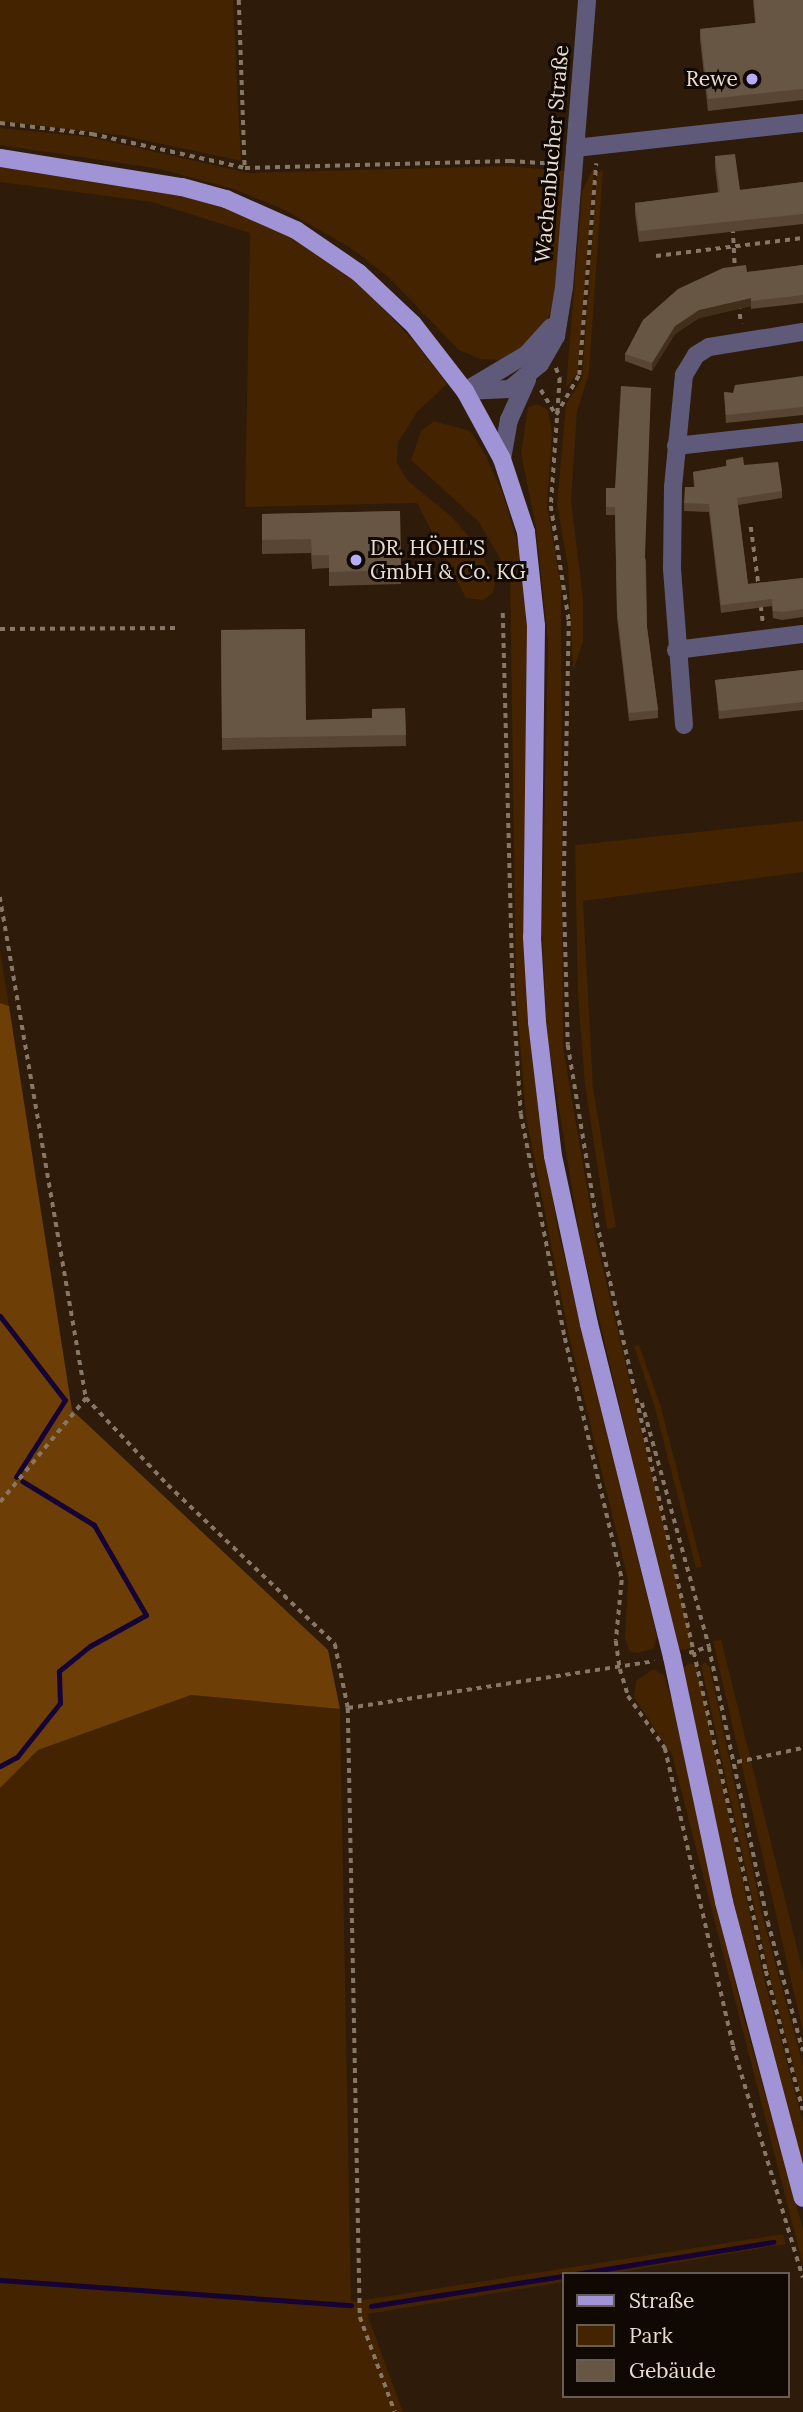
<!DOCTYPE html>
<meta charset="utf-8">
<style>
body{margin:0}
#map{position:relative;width:803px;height:2412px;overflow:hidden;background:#2e1b09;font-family:Lora,serif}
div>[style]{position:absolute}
.green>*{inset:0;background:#432300}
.forest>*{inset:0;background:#6d3e05}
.stream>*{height:5px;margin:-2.5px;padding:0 2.5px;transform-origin:2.5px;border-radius:2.5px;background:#140334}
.path>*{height:3.5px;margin-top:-1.75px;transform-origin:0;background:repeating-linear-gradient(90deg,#877768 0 5px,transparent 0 10px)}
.minor>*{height:18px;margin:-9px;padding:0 9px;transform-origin:9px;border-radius:9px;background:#5f5a7a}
.major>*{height:18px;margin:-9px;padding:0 9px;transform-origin:9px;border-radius:9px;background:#a094d6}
.wall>*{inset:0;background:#594533}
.shaded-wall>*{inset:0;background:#412e1b}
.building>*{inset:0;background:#685644}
.dots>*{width:19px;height:19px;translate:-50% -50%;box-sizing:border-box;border:4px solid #100803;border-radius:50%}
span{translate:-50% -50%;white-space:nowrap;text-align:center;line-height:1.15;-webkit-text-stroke:6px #100803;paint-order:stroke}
.poi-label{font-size:21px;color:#e9dcd1}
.right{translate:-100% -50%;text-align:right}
.left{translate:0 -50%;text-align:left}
.street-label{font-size:21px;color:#e9dcd1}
.legend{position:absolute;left:562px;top:2272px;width:228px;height:126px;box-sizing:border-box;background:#100803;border:2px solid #675d55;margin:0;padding:9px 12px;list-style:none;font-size:21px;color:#e9dcd1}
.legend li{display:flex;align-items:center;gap:14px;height:35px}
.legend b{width:35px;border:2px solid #675d55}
</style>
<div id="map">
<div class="green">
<div style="clip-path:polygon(0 0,233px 0,241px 161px,120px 135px,0 121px)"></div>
<div style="clip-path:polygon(0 128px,90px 137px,248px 173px,508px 166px,565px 171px,554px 308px,536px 337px,519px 351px,499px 360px,480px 359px,459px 350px,388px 277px,354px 250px,285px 210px,234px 189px,160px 169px,0 145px)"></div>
<div style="clip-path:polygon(0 167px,155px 189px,225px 207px,294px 237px,354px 278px,413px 340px,447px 384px,417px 412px,404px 433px,398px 442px,397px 463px,408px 481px,452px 517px,479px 548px,495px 583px,493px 593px,483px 600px,466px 598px,417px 503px,245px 507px,250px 233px,152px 202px,0 182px)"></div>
<div style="clip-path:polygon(594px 167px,578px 372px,566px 388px,582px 191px)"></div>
<div style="clip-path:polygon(603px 169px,589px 373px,577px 412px,571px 501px,583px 599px,583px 641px,573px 671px,568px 567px,557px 504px,566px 404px,582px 379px,597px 174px)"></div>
<div style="clip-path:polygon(537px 404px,548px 410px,552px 433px,547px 506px,561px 587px,563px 1047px,595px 1235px,693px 1647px,684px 1650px,677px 1649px,580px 1238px,547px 1035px,542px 932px,548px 641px,536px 528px,521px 453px,528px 407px)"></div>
<div style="clip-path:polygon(434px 421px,470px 431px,484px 452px,503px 494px,522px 558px,530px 625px,524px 941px,546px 1158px,558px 1231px,657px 1637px,653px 1649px,638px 1653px,629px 1651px,625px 1637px,628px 1580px,569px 1336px,526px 1116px,516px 993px,510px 576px,479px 522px,411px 460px,421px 431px)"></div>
<div style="clip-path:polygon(803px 821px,803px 872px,583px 901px,593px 1087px,616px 1227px,607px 1229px,585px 1085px,578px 996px,575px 845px)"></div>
<div style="clip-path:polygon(0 950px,9px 1006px,0 1003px)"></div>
<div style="clip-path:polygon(639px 1345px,661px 1407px,702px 1567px,696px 1568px,655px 1408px,634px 1346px)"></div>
<div style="clip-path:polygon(721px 1639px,803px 1972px,803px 2032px,713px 1641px)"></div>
<div style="clip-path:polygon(705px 1662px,710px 1668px,764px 1922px,803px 2065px,803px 2102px,768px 1970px,701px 1665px)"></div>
<div style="clip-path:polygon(690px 1663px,697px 1666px,762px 1971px,803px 2122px,803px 2173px,756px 2007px,681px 1669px)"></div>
<div style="clip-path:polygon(653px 1669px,664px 1675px,675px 1711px,742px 2011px,803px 2229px,803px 2265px,672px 1755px,634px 1697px,636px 1681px)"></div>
<div style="clip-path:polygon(191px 1695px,340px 1709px,351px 2302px,783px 2234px,786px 2244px,610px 2274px,563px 2274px,563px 2282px,367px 2314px,403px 2412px,0 2412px,0 1788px,38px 1750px)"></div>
</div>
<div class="forest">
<div style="clip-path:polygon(0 1003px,9px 1006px,72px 1410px,328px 1650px,340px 1709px,191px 1695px,38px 1750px,0 1788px)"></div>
</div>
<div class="stream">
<div style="left:0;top:1316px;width:106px;rotate:52.3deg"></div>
<div style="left:65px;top:1400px;width:91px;rotate:122.5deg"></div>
<div style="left:0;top:1766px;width:19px;rotate:-28deg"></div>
<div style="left:17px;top:1757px;width:69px;rotate:-51.5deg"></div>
<div style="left:60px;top:1703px;width:32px;rotate:-92deg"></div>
<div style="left:59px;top:1671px;width:40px;rotate:-39deg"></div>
<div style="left:90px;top:1646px;width:64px;rotate:-29deg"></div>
<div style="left:146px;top:1615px;width:104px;rotate:-120deg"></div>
<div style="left:94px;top:1525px;width:84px;rotate:-148.6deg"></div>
<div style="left:575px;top:2274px;width:201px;rotate:-9.2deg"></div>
<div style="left:0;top:2280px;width:352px;rotate:4.1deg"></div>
<div style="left:371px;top:2306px;width:194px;rotate:-8.9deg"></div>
</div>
<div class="path">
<div style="left:239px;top:0;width:168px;rotate:88deg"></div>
<div style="left:0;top:123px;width:93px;rotate:6.8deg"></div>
<div style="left:92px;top:134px;width:157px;rotate:12.5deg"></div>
<div style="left:245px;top:168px;width:265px;rotate:-1.5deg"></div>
<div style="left:510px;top:161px;width:47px;rotate:3.7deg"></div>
<div style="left:733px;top:228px;width:40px;rotate:87.1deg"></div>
<div style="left:656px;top:256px;width:148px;rotate:-7deg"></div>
<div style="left:739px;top:304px;width:20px;rotate:84deg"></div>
<div style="left:556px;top:368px;width:11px;rotate:68deg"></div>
<div style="left:560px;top:378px;width:128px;rotate:94deg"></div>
<div style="left:551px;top:506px;width:116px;rotate:81.1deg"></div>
<div style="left:569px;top:621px;width:271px;rotate:91.1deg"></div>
<div style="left:564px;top:892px;width:153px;rotate:88.5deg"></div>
<div style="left:568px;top:1045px;width:180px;rotate:80.7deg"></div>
<div style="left:597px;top:1223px;width:767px;rotate:77.27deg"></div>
<div style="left:766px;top:1971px;width:144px;rotate:75.1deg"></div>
<div style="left:541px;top:390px;width:29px;rotate:59deg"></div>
<div style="left:556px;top:415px;width:46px;rotate:-60.1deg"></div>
<div style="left:579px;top:375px;width:212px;rotate:-85.4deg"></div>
<div style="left:751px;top:527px;width:62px;rotate:82.5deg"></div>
<div style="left:761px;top:606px;width:16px;rotate:83deg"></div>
<div style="left:503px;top:613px;width:378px;rotate:88.5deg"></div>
<div style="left:513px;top:991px;width:123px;rotate:86.3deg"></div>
<div style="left:521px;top:1114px;width:228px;rotate:78.9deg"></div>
<div style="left:565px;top:1338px;width:249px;rotate:76.7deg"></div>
<div style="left:622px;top:1580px;width:61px;rotate:95.6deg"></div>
<div style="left:616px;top:1641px;width:28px;rotate:82deg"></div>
<div style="left:620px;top:1669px;width:28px;rotate:73deg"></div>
<div style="left:628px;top:1696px;width:64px;rotate:54.6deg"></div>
<div style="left:665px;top:1748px;width:306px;rotate:77.1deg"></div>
<div style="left:733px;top:2046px;width:242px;rotate:73.2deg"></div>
<div style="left:0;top:629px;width:179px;rotate:-0.3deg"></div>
<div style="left:0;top:897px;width:508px;rotate:80.26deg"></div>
<div style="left:86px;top:1398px;width:120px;rotate:46.7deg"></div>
<div style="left:168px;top:1485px;width:231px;rotate:43.6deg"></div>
<div style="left:335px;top:1644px;width:65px;rotate:78.5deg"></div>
<div style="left:348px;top:1708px;width:609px;rotate:88.87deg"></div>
<div style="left:360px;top:2317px;width:101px;rotate:69.8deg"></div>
<div style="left:642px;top:1403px;width:253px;rotate:74.6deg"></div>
<div style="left:709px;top:1647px;width:281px;rotate:77.9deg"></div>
<div style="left:768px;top:1922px;width:134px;rotate:74.8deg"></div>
<div style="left:0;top:1502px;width:135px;rotate:-50.4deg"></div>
<div style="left:689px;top:1653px;width:20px;rotate:-18deg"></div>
<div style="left:348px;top:1708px;width:310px;rotate:-8.7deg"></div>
<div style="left:737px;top:1762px;width:67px;rotate:-12deg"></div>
</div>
<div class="minor">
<div style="left:575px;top:148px;width:229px;rotate:-6.3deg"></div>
<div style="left:465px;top:391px;width:45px;rotate:-2.5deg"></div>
<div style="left:510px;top:389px;width:39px;rotate:-40deg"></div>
<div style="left:540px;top:364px;width:32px;rotate:-60deg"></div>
<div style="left:556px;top:336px;width:50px;rotate:-80.7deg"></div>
<div style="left:564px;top:287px;width:288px;rotate:-85.4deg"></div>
<div style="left:465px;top:391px;width:72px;rotate:-30.8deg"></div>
<div style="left:527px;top:354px;width:36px;rotate:-48deg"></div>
<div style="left:676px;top:446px;width:128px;rotate:-6.3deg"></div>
<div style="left:502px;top:459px;width:40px;rotate:-80deg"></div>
<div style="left:509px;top:420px;width:44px;rotate:-65.8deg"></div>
<div style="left:676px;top:650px;width:128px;rotate:-7.2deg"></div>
<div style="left:684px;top:725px;width:156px;rotate:-94.4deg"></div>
<div style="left:672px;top:569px;width:82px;rotate:-89.3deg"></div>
<div style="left:673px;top:487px;width:113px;rotate:-84.4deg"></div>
<div style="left:684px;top:375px;width:23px;rotate:-59deg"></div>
<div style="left:696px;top:355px;width:15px;rotate:-32deg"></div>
<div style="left:709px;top:347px;width:95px;rotate:-9.1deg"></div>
</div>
<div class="major">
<div style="left:0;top:158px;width:184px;rotate:9.1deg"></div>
<div style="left:182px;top:187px;width:46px;rotate:15.3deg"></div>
<div style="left:226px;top:199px;width:77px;rotate:23.9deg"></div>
<div style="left:296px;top:230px;width:76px;rotate:34.3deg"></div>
<div style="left:359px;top:273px;width:74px;rotate:43.4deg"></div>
<div style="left:413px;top:324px;width:85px;rotate:52.2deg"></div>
<div style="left:465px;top:391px;width:77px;rotate:61.4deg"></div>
<div style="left:502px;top:459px;width:77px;rotate:71.8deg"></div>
<div style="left:526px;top:532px;width:95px;rotate:83.9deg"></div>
<div style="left:536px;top:626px;width:311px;rotate:90.7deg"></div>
<div style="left:532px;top:937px;width:85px;rotate:86.6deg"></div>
<div style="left:537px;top:1022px;width:135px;rotate:83.2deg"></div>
<div style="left:553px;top:1156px;width:172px;rotate:77.9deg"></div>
<div style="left:589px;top:1324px;width:343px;rotate:76deg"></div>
<div style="left:672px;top:1657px;width:250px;rotate:78deg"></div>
<div style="left:724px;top:1902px;width:306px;rotate:75.1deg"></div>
</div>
<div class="wall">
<div style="clip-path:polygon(753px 0,803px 0,803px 100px,708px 111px,700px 40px,700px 29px,755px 23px)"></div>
<div style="clip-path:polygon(715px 156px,740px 190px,803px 182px,803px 224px,639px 242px,635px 214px,635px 203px,718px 193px,715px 167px)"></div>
<div style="clip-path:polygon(803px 265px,803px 303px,751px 309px,751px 306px,699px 318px,675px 334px,652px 371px,625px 361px,625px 354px,747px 272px)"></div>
<div style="clip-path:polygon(803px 376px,803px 415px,726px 423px,724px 392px,733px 393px)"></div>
<div style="clip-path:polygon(726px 460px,744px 465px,782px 491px,782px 498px,738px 505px,748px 584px,803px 578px,803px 617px,782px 620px,773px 618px,772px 606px,721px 613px,709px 512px,684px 511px,684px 503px,694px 487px,693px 472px,726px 466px)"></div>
<div style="clip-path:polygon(606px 488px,615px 488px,646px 560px,647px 627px,658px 710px,658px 718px,629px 721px,617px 618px,615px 515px,606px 515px)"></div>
<div style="clip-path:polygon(400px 511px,401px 584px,329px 586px,329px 568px,312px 569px,311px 553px,262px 554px,262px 514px)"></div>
<div style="clip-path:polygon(221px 630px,306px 720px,372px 718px,405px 708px,406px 746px,222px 750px)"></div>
<div style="clip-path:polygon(803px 670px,803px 710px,719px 719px,715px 680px)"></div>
</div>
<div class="shaded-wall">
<div style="clip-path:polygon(751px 298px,751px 306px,699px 318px,675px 334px,652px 371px,652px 363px,675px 326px,699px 310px)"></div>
</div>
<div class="building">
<div style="clip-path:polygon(754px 0,803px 0,803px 89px,708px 99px,700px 29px,756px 23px)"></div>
<div style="clip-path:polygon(735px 154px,740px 190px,803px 182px,803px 214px,639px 231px,635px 203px,720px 192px,715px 156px)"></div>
<div style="clip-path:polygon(746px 265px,747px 272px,803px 265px,803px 295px,751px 301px,751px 298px,699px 310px,675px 326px,652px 363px,625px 354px,643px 320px,678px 289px,723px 268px)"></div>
<div style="clip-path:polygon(803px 376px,803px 407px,726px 415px,724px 392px,733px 393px,735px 385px)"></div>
<div style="clip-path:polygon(621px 386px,651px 388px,645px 556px,647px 627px,658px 710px,629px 713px,617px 610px,615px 507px,606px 507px,606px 488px,615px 488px)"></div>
<div style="clip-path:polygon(743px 457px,744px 465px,778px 462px,782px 491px,737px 498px,748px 584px,803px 578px,803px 609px,782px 612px,773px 611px,772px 599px,721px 605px,709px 504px,684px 503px,685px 487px,695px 487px,693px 472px,727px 466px,726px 460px)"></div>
<div style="clip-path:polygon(400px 511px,401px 570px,329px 572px,329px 555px,312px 555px,311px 539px,262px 540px,262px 514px)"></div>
<div style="clip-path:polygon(305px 629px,306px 720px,372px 718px,372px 709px,405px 708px,406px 735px,222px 738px,221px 630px)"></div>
<div style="clip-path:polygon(803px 670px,803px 702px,719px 711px,715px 680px)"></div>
</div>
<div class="dots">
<div style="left:752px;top:79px;background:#b8abf7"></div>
<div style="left:356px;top:560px;background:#b8abf7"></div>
</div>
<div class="poi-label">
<span class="right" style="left:738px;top:79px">Rewe</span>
<span class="left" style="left:370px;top:560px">DR. HÖHL'S<br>GmbH &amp; Co. KG</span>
</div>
<div class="street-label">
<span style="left:552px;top:154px;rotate:-85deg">Wachenbucher Straße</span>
</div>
<ul class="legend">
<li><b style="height:9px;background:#a094d6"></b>Straße</li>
<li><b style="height:19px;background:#432300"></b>Park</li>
<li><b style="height:19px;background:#685644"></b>Gebäude</li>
</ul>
</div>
